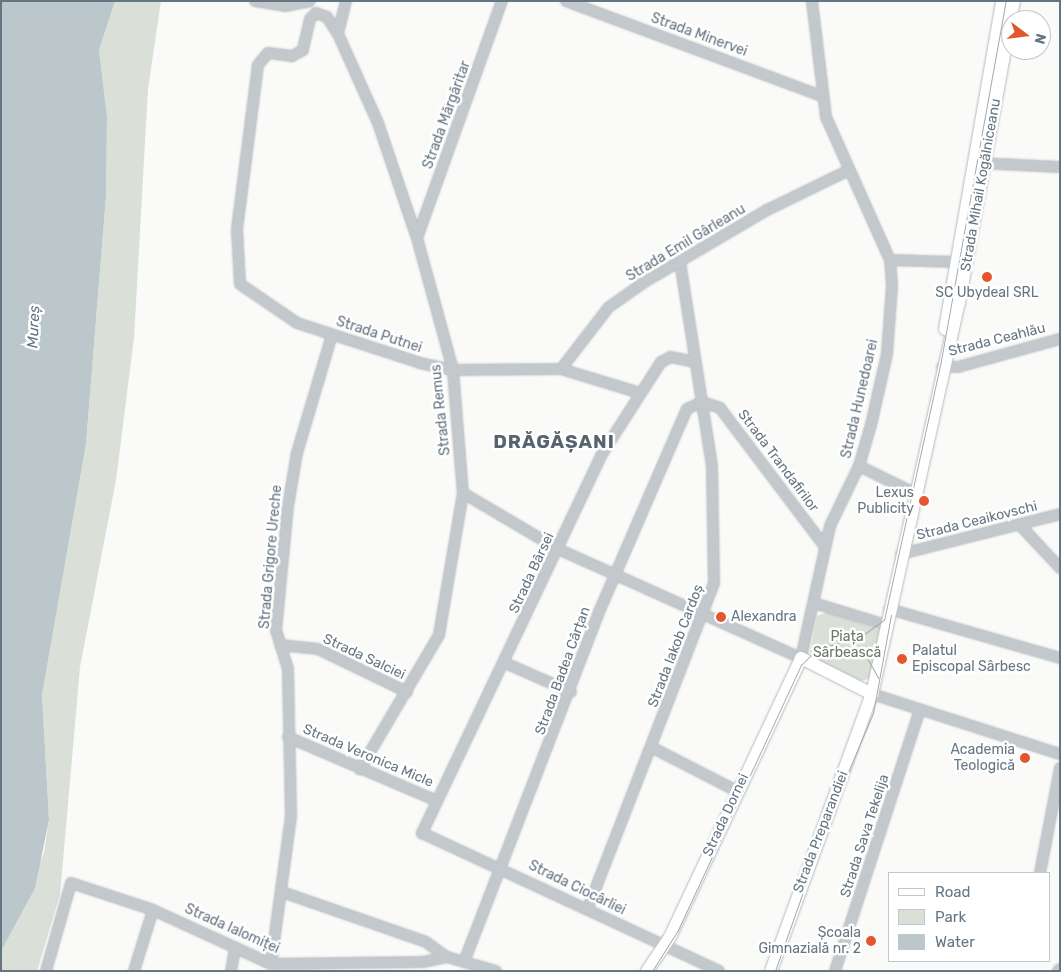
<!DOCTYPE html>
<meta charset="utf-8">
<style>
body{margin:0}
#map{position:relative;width:1061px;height:972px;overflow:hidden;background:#fafaf8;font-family:Rubik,sans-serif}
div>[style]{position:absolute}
.green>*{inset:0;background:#dadfd7}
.water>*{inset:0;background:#bbc7cb}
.roads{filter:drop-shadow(0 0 1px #b5babe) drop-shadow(0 0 1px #b5babe)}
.minor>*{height:10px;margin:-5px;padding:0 5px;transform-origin:5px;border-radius:5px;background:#c3c8cc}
.major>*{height:12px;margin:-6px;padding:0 6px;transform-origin:6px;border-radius:6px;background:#fff}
.tram>*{height:1px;margin:-0.5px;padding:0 0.5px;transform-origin:0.5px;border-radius:0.5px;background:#a2aab0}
.dots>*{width:14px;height:14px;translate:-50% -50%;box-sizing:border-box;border:2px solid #fff;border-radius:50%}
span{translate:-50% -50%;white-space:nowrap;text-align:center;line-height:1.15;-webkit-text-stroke:5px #fff;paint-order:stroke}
.street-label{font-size:14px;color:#657683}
.poi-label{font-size:14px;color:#657683}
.right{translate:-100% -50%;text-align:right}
.left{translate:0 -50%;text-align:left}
.park-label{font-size:14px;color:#687a64}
.water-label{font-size:15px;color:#60757c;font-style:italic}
.district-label{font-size:19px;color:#57646e;font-weight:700;letter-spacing:1px}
.frame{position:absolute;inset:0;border:2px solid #657683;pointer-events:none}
.legend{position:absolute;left:888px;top:872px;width:162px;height:90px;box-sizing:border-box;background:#fff;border:1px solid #c1c8cd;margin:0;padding:6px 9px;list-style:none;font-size:15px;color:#657683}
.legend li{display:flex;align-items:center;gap:10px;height:25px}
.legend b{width:25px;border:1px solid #c1c8cd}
.north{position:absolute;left:1001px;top:10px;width:50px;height:50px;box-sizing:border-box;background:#fff;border:1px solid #c1c8cd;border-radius:50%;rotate:105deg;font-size:14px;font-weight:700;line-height:20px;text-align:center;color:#657683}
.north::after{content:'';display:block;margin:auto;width:18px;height:22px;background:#e4572e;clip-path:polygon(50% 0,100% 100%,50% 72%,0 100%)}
</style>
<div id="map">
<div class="green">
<div style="clip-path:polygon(115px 1px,161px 1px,148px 89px,134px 338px,116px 480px,80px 667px,60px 895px,37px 971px,1px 971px,1px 951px,44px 853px,49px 820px,42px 695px,86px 444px,106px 196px,107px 116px,99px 50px)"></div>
<div style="clip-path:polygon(827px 612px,879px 630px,871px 678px,862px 681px,814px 659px,810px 652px,817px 616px)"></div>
</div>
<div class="water">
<div style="clip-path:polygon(1px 1px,115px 1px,99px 50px,107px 116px,106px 196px,86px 444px,42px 695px,49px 820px,35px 888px,1px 951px)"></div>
</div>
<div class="roads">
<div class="minor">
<div style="left:255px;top:1px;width:30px;rotate:9deg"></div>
<div style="left:285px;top:6px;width:25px;rotate:-11deg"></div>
<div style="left:346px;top:1px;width:34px;rotate:104deg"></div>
<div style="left:338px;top:34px;width:20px;rotate:-123deg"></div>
<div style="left:327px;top:17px;width:12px;rotate:-160deg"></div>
<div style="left:316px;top:13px;width:8px;rotate:135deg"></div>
<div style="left:310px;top:19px;width:32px;rotate:103deg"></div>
<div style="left:303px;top:50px;width:13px;rotate:151deg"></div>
<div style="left:292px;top:56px;width:24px;rotate:-173deg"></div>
<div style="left:268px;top:53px;width:16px;rotate:130deg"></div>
<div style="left:258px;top:65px;width:166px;rotate:97.3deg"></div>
<div style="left:237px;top:230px;width:54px;rotate:86.8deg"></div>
<div style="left:240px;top:284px;width:69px;rotate:34.4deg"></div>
<div style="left:297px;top:323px;width:129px;rotate:18deg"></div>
<div style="left:420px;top:363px;width:34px;rotate:12deg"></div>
<div style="left:453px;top:370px;width:108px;rotate:-0.5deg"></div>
<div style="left:561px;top:369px;width:83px;rotate:16.9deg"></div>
<div style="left:566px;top:1px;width:273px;rotate:20.4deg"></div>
<div style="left:338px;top:34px;width:98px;rotate:65.8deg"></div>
<div style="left:378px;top:123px;width:121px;rotate:71.3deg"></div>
<div style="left:417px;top:238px;width:137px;rotate:74.7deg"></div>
<div style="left:453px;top:370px;width:123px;rotate:85.4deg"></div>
<div style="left:463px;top:493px;width:144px;rotate:99.6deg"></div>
<div style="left:439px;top:635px;width:156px;rotate:120.5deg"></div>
<div style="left:978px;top:163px;width:82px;rotate:2.8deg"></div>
<div style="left:417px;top:238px;width:252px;rotate:-70.3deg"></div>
<div style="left:890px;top:260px;width:66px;rotate:1.7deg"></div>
<div style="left:695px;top:362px;width:25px;rotate:-168deg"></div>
<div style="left:671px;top:357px;width:11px;rotate:153deg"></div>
<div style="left:661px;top:362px;width:109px;rotate:122.7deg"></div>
<div style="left:602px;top:454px;width:420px;rotate:115.4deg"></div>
<div style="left:422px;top:833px;width:327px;rotate:24.9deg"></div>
<div style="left:942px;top:367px;width:16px"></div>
<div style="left:958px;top:367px;width:106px;rotate:-15.4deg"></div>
<div style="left:561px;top:369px;width:78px;rotate:-52.3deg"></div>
<div style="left:609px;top:307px;width:42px;rotate:-35.2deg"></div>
<div style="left:643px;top:283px;width:144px;rotate:-30.5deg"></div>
<div style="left:767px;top:210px;width:91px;rotate:-26deg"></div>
<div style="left:859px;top:466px;width:61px;rotate:26.1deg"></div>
<div style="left:463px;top:493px;width:110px;rotate:30.5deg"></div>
<div style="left:558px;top:549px;width:266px;rotate:24.2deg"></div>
<div style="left:801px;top:658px;width:135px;rotate:-77.6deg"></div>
<div style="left:830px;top:526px;width:67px;rotate:-64.2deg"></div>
<div style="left:859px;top:466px;width:43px;rotate:-73.7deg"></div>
<div style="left:871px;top:425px;width:73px;rotate:-77.3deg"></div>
<div style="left:887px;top:354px;width:68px;rotate:-85.8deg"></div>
<div style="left:892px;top:286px;width:26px;rotate:-94deg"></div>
<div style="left:890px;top:260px;width:157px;rotate:-114.1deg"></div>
<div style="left:826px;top:117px;width:117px;rotate:-96.9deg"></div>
<div style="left:1019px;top:524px;width:60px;rotate:47deg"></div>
<div style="left:901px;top:554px;width:164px;rotate:-14.1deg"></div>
<div style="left:814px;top:603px;width:75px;rotate:17deg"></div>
<div style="left:889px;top:609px;width:178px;rotate:16deg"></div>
<div style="left:280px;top:645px;width:38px;rotate:6deg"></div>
<div style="left:318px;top:649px;width:99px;rotate:25.8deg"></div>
<div style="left:505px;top:663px;width:72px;rotate:23.7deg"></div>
<div style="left:872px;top:694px;width:197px;rotate:17.7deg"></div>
<div style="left:288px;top:737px;width:162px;rotate:23.2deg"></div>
<div style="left:651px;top:747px;width:97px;rotate:27.1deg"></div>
<div style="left:1040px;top:873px;width:107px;rotate:-79.2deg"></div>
<div style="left:282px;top:892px;width:152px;rotate:19.1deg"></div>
<div style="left:426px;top:942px;width:26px;rotate:36deg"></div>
<div style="left:447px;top:957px;width:51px;rotate:15.9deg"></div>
<div style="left:588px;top:908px;width:349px;rotate:-68.8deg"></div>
<div style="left:714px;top:583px;width:117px;rotate:-91deg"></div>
<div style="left:712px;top:466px;width:206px;rotate:-98.9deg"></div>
<div style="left:464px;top:962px;width:375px;rotate:-68.9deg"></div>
<div style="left:599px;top:612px;width:221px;rotate:-66.6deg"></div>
<div style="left:687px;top:409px;width:17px;rotate:-25deg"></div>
<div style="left:702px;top:402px;width:19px;rotate:18deg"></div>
<div style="left:720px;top:408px;width:174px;rotate:52.9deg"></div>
<div style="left:271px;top:964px;width:149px;rotate:-82.3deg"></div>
<div style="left:291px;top:816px;width:147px;rotate:-91.2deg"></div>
<div style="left:288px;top:669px;width:41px;rotate:-107.1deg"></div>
<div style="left:276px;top:630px;width:125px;rotate:-84.5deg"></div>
<div style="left:288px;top:506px;width:54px;rotate:-80.4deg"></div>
<div style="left:297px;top:453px;width:123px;rotate:-73.5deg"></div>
<div style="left:46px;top:971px;width:91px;rotate:-74.1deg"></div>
<div style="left:71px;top:883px;width:86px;rotate:18.2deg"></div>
<div style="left:153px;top:910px;width:130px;rotate:24.6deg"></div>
<div style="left:271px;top:964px;width:152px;rotate:-0.8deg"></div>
<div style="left:423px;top:962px;width:25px;rotate:-12deg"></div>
<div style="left:134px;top:971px;width:64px;rotate:-72.7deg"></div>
<div style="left:231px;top:971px;width:23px;rotate:-80deg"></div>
<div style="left:835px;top:971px;width:275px;rotate:-72deg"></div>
<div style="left:1058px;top:971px;width:3px;rotate:-45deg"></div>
</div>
<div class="major">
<div style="left:945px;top:329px;width:333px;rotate:-80.1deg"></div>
<div style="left:647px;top:971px;width:41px;rotate:-55.9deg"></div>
<div style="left:670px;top:937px;width:308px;rotate:-64.8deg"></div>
<div style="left:801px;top:658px;width:80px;rotate:26.9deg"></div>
<div style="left:771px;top:971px;width:295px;rotate:-70deg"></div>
<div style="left:872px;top:694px;width:401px;rotate:-77.5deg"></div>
<div style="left:959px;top:303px;width:307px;rotate:-79.7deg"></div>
</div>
</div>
<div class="tram">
<div style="left:837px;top:646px;width:31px;rotate:19deg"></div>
<div style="left:866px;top:656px;width:25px;rotate:61deg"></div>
<div style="left:652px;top:971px;width:49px;rotate:-57.6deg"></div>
<div style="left:678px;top:930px;width:292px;rotate:-65.1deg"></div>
<div style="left:801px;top:665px;width:21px;rotate:-45deg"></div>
<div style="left:816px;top:650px;width:49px;rotate:-17.7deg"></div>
<div style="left:863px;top:635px;width:26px;rotate:-36deg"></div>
<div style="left:884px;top:620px;width:260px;rotate:-77.6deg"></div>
<div style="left:940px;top:366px;width:371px;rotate:-79.8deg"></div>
<div style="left:775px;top:971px;width:171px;rotate:-70.5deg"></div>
<div style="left:832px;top:810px;width:105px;rotate:-67.1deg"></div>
<div style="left:873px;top:713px;width:100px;rotate:-79.6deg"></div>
</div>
<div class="dots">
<div style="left:987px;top:277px;background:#e4572e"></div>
<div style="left:924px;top:501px;background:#e4572e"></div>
<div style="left:721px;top:617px;background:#e4572e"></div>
<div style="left:902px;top:659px;background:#e4572e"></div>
<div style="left:1025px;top:758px;background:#e4572e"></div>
<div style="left:871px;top:941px;background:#e4572e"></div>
</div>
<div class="street-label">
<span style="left:699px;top:35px;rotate:20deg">Strada Minervei</span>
<span style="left:447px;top:115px;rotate:-70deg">Strada Mărgăritar</span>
<span style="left:981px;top:185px;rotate:-80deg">Strada Mihail Kogălniceanu</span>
<span style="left:686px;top:243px;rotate:-31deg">Strada Emil Gârleanu</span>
<span style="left:379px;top:335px;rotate:18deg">Strada Putnei</span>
<span style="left:997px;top:340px;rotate:-14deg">Strada Ceahlău</span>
<span style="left:860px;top:399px;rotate:-77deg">Strada Hunedoarei</span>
<span style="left:441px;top:410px;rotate:-96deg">Strada Remus</span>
<span style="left:778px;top:461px;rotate:53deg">Strada Trandafirilor</span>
<span style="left:977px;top:521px;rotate:-14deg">Strada Ceaikovschi</span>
<span style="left:271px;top:557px;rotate:-85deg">Strada Grigore Ureche</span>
<span style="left:532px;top:573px;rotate:-65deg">Strada Bârsei</span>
<span style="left:676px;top:646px;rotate:-69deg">Strada Iakob Cardoș</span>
<span style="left:364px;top:657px;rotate:25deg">Strada Salciei</span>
<span style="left:563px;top:671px;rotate:-70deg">Strada Badea Cârțan</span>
<span style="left:368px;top:756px;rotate:23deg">Strada Veronica Micle</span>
<span style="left:726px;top:815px;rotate:-65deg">Strada Dornei</span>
<span style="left:821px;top:832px;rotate:-69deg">Strada Preparandiei</span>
<span style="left:865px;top:836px;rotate:-72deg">Strada Sava Tekelija</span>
<span style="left:577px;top:888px;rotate:26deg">Strada Ciocârliei</span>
<span style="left:232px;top:929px;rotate:24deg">Strada Ialomiței</span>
</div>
<div class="poi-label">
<span style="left:987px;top:293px">SC Ubydeal SRL</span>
<span class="right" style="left:914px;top:501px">Lexus<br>Publicity</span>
<span class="left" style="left:731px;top:617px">Alexandra</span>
<span class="left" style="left:912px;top:659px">Palatul<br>Episcopal Sârbesc</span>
<span class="right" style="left:1015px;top:758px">Academia<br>Teologică</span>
<span class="right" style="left:861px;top:941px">Școala<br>Gimnazială nr. 2</span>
</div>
<div class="park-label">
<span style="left:847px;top:645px">Piața<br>Sârbească</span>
</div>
<div class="water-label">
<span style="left:34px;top:327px;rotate:-87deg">Mureș</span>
</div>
<div class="district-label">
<span style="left:554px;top:442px">DRĂGĂȘANI</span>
</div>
<div class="frame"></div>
<ul class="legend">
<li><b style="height:6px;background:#fff"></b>Road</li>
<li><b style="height:14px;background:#dadfd7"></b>Park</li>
<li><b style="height:14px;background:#bbc7cb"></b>Water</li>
</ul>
<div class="north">N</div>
</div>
